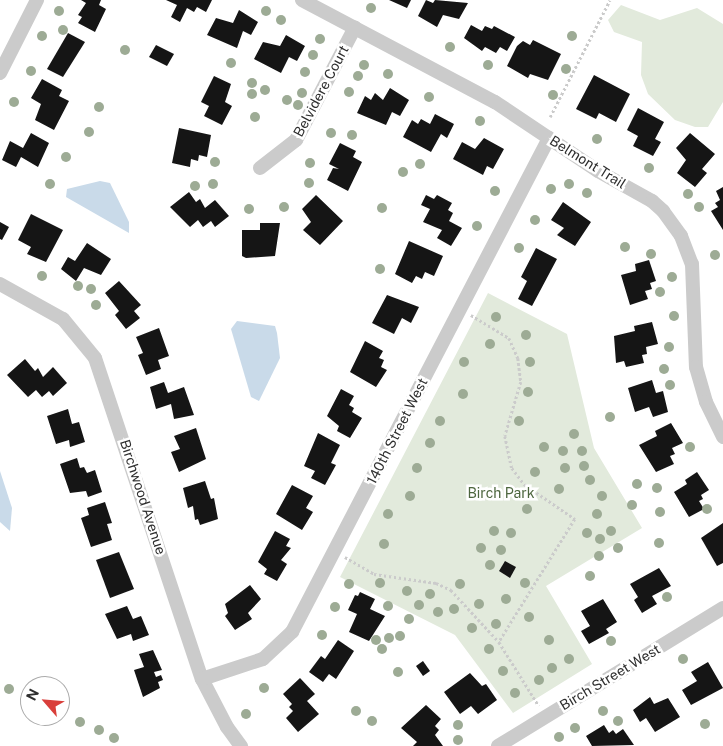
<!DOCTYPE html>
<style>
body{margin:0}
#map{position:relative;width:723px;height:746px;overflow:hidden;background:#fff;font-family:"Public Sans",sans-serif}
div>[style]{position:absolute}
.green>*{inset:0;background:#e2eadc}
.water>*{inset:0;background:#c9dae9}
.building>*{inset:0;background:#151515}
.path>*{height:2.5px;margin-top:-1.25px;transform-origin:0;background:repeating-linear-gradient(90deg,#cbcbcb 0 2.5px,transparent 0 5px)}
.minor>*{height:14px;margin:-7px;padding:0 7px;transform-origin:7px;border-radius:7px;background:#cbcbcb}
.trees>*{width:10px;height:10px;margin:-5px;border-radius:50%;background:#9dab95}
span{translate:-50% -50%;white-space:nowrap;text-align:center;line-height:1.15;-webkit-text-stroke:5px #fff;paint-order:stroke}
.street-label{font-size:14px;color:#2e2e2e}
.park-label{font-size:14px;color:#4d663e}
.north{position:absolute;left:20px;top:676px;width:50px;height:50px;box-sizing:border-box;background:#fff;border:1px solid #ababab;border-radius:50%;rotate:297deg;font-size:14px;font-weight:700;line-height:20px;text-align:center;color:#2e2e2e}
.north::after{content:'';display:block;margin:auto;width:18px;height:22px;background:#d93f3b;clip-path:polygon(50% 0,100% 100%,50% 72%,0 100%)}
</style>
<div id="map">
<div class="green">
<div style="clip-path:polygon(621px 5px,660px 20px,697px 8px,723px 24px,723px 102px,708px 127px,695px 127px,675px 120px,648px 94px,641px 75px,642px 42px,614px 32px,608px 20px)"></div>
<div style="clip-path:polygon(488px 293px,567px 334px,594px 448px,642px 528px,546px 586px,592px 664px,513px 713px,455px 635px,340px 577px)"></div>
</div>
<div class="water">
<div style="clip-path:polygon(100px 181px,110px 183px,129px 222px,129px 233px,66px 197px,67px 189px)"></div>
<div style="clip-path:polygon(237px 321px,275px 326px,277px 333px,280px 358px,259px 401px,251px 397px,231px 329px)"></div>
<div style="clip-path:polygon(0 471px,12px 508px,10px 531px,0 522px)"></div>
</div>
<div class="building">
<div style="clip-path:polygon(81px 0,101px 0,99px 5px,106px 9px,95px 32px,78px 23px,82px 17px,78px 15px,86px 3px)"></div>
<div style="clip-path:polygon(166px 0,212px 0,206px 12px,197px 7px,194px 12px,187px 8px,180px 22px,171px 17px,177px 5px)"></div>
<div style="clip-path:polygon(389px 0,411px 0,407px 8px)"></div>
<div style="clip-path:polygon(426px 0,433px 3px,435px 0,468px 3px,459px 19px,443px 15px,437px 27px,418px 16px)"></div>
<div style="clip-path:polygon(239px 10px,258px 22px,251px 35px,243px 31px,237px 48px,207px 35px,216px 18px,233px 23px)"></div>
<div style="clip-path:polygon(471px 25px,482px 31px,485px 26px,492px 29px,494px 26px,515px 37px,507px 51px,500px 47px,496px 53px,485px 47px,482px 51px,464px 38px)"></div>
<div style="clip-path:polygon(68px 33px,85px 42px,63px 77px,47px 69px)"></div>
<div style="clip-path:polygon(286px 35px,305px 46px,297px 61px,289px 57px,281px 73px,254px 59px,263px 42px,280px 46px)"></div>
<div style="clip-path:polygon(533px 40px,561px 54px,548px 80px,530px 74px,528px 78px,507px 66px,517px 46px,523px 41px,530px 45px)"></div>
<div style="clip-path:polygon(156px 45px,174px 54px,167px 66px,149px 57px)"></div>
<div style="clip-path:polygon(594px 75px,630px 94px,616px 122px,599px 113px,596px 119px,576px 109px)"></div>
<div style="clip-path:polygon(214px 76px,231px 84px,225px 102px,232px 106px,222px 125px,204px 116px,209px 106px,201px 102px)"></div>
<div style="clip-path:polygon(42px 79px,62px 90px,59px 96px,69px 101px,54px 130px,35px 120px,41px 104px,31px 98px)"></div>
<div style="clip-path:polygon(390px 88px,409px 100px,400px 116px,392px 112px,386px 125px,357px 113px,365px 96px,371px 100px,375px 93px,383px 100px)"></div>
<div style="clip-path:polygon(638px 108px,664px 122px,655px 139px,661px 142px,653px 156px,633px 146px,638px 136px,627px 130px)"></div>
<div style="clip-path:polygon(435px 114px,454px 124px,447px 138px,441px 134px,431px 152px,403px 137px,412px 120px,418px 124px,421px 119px,430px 124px)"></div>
<div style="clip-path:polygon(179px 128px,211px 135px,207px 157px,199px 155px,198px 161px,191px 159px,190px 167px,172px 163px)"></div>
<div style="clip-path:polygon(31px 133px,49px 143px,38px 167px,21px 157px,16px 167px,2px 160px,10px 141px,23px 148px)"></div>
<div style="clip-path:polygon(690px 133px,715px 154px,702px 169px,707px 173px,695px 187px,677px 173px,686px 160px,676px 148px)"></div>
<div style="clip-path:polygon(484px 138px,504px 149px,493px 169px,487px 166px,483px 175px,453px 159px,462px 142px,475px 149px)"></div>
<div style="clip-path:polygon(340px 143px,356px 151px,353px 157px,362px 162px,348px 191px,327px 180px,333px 168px,339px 169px,329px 164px)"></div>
<div style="clip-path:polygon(723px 187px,723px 230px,711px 211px,718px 207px,715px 203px,720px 200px,716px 191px)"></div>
<div style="clip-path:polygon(189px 192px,196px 202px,200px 199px,205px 208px,215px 200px,229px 216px,215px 227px,211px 221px,203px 227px,198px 220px,190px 227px,170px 207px)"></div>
<div style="clip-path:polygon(316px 195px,343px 221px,320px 245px,303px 230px,311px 222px,302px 209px)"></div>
<div style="clip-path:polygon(426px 195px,434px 199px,437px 195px,452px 203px,448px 210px,453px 213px,449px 221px,462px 228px,451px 246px,437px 238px,442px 230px,423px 222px,430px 209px,421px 205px)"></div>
<div style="clip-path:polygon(563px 202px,591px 222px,575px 246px,557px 235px,564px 228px,551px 220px)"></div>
<div style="clip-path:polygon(31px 214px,63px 230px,46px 262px,27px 254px,31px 247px,18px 240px)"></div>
<div style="clip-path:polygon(0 222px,9px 227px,2px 240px,0 239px)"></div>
<div style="clip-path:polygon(260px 223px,280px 223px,275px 256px,246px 258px,242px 256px,242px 230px,260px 230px)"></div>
<div style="clip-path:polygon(409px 241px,443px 256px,434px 276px,425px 272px,422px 279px,416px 276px,412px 283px,395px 274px)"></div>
<div style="clip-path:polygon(87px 243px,111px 259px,101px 275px,84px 268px,76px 281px,61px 269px,68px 257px,75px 261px)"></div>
<div style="clip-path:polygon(536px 248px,557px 259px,532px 306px,518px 299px,527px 281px,521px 277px)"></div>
<div style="clip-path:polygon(649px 260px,656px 281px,650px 283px,652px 289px,645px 291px,648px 299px,630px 305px,621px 275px,636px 271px,635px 264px)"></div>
<div style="clip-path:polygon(119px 281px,141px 305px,134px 311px,140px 318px,126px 329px,115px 315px,119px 311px,105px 293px)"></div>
<div style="clip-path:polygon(387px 295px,419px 307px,411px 323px,402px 318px,394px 334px,372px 323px)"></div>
<div style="clip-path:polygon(652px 322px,658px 344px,646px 347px,647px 354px,642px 355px,644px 363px,626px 367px,624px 361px,616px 363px,614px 336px,635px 331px,634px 326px)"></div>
<div style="clip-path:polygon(159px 328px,169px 356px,158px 360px,161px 369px,146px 375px,138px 355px,143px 353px,136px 337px)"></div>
<div style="clip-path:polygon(365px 341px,383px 351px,379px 358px,384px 360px,381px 367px,387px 370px,376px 387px,350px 372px)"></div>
<div style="clip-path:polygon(25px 359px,35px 371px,38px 368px,43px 377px,53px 367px,67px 383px,53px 396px,49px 391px,42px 397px,36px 390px,28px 397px,7px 375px)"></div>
<div style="clip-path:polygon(652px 380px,656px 393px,663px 391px,668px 412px,653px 417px,649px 407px,635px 412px,628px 388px)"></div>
<div style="clip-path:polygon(164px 382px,168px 393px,184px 387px,194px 415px,174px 419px,171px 404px,156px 409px,150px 387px)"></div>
<div style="clip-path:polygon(341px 389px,354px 396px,349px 405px,354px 408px,352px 412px,362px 418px,350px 438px,337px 431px,339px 426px,327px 416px)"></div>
<div style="clip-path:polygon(68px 409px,72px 424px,79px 422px,85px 442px,70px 447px,69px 440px,56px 444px,47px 416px)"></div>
<div style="clip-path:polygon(671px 423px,683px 443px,672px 448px,675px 454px,670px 456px,674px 464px,656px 472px,639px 445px,657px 436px,655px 431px)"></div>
<div style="clip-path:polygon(196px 428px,206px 459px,179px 472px,171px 452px,180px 449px,174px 436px)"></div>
<div style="clip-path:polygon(318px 433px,340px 445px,331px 463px,336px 465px,325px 485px,311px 478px,315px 471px,304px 466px)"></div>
<div style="clip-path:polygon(77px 458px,80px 468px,84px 467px,87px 473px,95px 470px,102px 492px,88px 497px,86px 491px,70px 493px,60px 464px)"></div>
<div style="clip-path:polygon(697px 472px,709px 490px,701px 495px,703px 499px,699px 501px,704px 509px,689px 517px,674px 492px,687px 484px,685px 480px)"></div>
<div style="clip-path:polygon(205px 481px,211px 499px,214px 498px,218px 519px,200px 525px,198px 519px,195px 520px,193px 506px,188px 508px,183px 488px)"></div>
<div style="clip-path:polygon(292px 485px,313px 496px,306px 508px,313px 512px,302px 530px,276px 514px)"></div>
<div style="clip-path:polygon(105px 502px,112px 523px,107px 524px,112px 540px,91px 547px,81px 518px,89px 515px,87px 508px)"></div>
<div style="clip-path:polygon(723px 523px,723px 563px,717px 566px,701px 538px)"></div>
<div style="clip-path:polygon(275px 531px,290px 539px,286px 546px,291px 548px,281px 560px,287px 564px,277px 581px,264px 574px,267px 569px,258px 562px)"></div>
<div style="clip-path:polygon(119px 552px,134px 589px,110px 598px,96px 560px)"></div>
<div style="clip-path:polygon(505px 561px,516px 567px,510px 578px,499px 571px)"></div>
<div style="clip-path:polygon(659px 568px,671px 586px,652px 596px,657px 604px,642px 613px,634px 600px,638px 597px,630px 584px)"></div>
<div style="clip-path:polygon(250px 585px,261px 599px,248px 613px,252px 619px,235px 630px,225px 616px,228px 613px,225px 604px)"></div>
<div style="clip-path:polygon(360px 592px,375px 599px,370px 609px,385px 616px,369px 641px,349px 632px,357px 614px,348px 610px,355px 595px,358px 596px)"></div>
<div style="clip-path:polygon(603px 599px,617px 622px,606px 629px,609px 633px,589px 644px,581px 631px,590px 626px,581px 611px)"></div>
<div style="clip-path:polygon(127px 606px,133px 619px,141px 616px,149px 635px,133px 641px,131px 634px,117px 639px,105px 614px)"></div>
<div style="clip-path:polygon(338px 640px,354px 651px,336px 679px,329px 674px,323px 682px,309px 672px,321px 656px,325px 659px)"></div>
<div style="clip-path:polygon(153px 650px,162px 670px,154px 672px,156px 677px,161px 675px,163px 680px,158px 682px,160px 688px,143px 697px,134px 670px,144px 667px,139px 654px)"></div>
<div style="clip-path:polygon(423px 661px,430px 671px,423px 676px,416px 666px)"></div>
<div style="clip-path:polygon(708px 662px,723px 688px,691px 705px,682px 690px,697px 681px,691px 672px)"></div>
<div style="clip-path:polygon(470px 673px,482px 686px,486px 684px,497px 700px,478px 714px,471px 706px,460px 714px,444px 692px)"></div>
<div style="clip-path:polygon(300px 678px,315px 694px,307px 701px,319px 714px,298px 732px,286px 718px,293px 711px,289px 707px,292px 704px,283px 694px)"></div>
<div style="clip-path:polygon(650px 697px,654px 704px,668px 698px,680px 717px,655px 732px,646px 718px,640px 722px,633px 710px)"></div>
<div style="clip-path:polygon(426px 705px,441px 719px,435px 726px,439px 730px,435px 735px,443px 746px,413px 746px,417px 742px,401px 728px)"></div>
<div style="clip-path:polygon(604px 725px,609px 733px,613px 730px,616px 734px,623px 729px,634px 745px,592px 746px,586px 736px)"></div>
</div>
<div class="path">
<div style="left:550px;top:117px;width:131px;rotate:-62.9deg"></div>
<div style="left:471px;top:315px;width:44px;rotate:31.2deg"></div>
<div style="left:509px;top:338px;width:22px;rotate:66deg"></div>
<div style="left:518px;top:358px;width:24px;rotate:83deg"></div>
<div style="left:521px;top:382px;width:56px;rotate:106.5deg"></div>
<div style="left:505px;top:436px;width:33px;rotate:78deg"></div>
<div style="left:512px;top:468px;width:20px;rotate:53deg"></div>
<div style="left:524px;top:484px;width:62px;rotate:34.5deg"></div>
<div style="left:575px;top:519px;width:145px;rotate:121.7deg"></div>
<div style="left:345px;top:557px;width:34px;rotate:30deg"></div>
<div style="left:374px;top:574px;width:63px;rotate:8.3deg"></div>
<div style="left:436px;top:583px;width:17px;rotate:25deg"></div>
<div style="left:451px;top:590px;width:71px;rotate:47.3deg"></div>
<div style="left:499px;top:642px;width:75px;rotate:58deg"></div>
</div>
<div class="minor">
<div style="left:302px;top:0;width:218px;rotate:27.9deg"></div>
<div style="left:495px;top:102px;width:124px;rotate:33.8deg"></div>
<div style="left:598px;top:171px;width:62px;rotate:29.1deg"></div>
<div style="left:652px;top:201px;width:15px;rotate:42deg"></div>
<div style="left:663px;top:211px;width:31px;rotate:54deg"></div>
<div style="left:681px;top:236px;width:30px;rotate:69deg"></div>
<div style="left:692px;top:264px;width:103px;rotate:87.8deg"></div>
<div style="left:696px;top:367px;width:36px;rotate:74deg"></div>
<div style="left:706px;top:402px;width:39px;rotate:64deg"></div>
<div style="left:0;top:73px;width:82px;rotate:-63.1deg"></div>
<div style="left:260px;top:168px;width:46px;rotate:-37.9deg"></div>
<div style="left:296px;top:140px;width:127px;rotate:-62.4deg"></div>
<div style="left:0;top:284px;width:72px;rotate:29.1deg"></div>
<div style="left:63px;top:319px;width:50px;rotate:50.6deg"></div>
<div style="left:95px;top:358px;width:338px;rotate:71.6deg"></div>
<div style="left:202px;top:679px;width:54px;rotate:62.5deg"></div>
<div style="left:227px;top:727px;width:24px;rotate:54deg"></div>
<div style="left:202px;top:679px;width:64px;rotate:-18.2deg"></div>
<div style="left:263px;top:659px;width:40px;rotate:-43deg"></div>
<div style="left:292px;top:632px;width:557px;rotate:-62.51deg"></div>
<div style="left:498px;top:746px;width:264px;rotate:-31.5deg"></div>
</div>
<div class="trees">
<div style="left:371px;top:8px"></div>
<div style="left:59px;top:11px"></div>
<div style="left:266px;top:11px"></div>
<div style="left:281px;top:20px"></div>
<div style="left:63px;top:30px"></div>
<div style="left:42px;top:36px"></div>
<div style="left:572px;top:36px"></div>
<div style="left:320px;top:39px"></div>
<div style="left:450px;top:47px"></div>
<div style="left:125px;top:50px"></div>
<div style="left:313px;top:55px"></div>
<div style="left:231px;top:63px"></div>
<div style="left:364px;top:65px"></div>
<div style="left:488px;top:65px"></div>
<div style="left:566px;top:69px"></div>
<div style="left:31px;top:71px"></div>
<div style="left:305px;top:72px"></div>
<div style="left:388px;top:74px"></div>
<div style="left:358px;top:76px"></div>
<div style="left:252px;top:83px"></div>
<div style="left:265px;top:90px"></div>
<div style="left:349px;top:92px"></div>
<div style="left:302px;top:93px"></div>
<div style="left:252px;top:94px"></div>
<div style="left:553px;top:95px"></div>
<div style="left:429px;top:97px"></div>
<div style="left:287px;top:100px"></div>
<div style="left:14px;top:102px"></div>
<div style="left:298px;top:105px"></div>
<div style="left:99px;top:107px"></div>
<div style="left:255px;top:117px"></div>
<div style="left:480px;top:121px"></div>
<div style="left:89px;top:132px"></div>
<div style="left:331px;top:133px"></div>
<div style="left:352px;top:135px"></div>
<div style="left:597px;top:139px"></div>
<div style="left:66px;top:157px"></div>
<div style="left:215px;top:162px"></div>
<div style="left:310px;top:163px"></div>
<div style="left:420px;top:164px"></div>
<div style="left:649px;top:168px"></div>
<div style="left:403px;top:172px"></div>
<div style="left:309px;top:183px"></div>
<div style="left:50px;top:184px"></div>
<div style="left:213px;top:184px"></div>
<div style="left:569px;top:184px"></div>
<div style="left:195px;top:186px"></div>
<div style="left:551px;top:189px"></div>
<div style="left:495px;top:191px"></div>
<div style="left:587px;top:193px"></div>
<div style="left:688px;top:194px"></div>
<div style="left:284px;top:207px"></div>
<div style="left:699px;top:207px"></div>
<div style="left:382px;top:208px"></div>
<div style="left:249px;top:209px"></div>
<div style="left:535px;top:220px"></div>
<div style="left:477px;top:226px"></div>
<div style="left:625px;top:247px"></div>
<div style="left:519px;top:248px"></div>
<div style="left:651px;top:254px"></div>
<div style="left:715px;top:255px"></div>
<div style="left:380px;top:269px"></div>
<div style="left:42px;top:276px"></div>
<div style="left:672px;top:277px"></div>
<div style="left:78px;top:286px"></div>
<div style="left:91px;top:289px"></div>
<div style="left:660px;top:292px"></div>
<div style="left:96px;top:305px"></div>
<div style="left:674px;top:316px"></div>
<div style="left:496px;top:317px"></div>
<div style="left:526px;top:335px"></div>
<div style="left:490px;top:344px"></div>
<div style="left:669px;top:347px"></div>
<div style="left:464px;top:362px"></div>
<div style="left:530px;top:362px"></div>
<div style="left:664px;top:369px"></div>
<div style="left:670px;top:385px"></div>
<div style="left:528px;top:392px"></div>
<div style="left:463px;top:394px"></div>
<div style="left:610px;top:417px"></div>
<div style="left:440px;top:421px"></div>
<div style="left:519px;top:421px"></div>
<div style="left:574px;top:434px"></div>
<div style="left:430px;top:443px"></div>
<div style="left:544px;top:447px"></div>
<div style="left:690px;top:447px"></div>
<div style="left:563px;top:451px"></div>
<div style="left:582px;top:451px"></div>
<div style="left:584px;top:466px"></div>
<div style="left:417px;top:468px"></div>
<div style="left:565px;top:468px"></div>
<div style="left:535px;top:472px"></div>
<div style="left:590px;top:480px"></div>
<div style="left:637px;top:484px"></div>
<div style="left:657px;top:488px"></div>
<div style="left:559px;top:489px"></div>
<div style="left:410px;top:496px"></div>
<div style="left:602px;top:496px"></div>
<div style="left:632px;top:505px"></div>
<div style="left:527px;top:509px"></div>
<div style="left:707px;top:509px"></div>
<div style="left:660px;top:512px"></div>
<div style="left:388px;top:514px"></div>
<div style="left:597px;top:514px"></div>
<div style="left:494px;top:531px"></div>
<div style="left:611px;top:531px"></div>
<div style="left:511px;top:533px"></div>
<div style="left:587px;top:533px"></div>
<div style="left:600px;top:539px"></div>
<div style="left:659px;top:543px"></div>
<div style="left:384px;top:544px"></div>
<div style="left:481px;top:548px"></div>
<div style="left:618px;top:548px"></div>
<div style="left:501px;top:550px"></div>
<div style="left:599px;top:556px"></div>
<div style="left:490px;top:565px"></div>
<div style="left:590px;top:576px"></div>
<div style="left:380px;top:583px"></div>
<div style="left:525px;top:583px"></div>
<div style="left:349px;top:584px"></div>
<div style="left:460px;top:584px"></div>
<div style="left:407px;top:591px"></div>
<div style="left:430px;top:594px"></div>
<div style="left:667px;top:597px"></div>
<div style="left:506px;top:599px"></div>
<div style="left:479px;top:604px"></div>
<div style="left:419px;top:605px"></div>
<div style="left:388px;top:606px"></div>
<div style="left:335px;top:607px"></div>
<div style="left:454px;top:609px"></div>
<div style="left:438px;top:612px"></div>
<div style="left:529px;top:617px"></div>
<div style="left:409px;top:619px"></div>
<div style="left:496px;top:624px"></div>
<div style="left:472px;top:628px"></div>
<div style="left:322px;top:635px"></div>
<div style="left:400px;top:636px"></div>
<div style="left:389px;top:638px"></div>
<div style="left:376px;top:640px"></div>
<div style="left:549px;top:640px"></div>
<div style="left:611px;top:641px"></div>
<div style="left:382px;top:649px"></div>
<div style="left:489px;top:649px"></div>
<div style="left:569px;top:659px"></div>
<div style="left:683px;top:659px"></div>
<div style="left:552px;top:668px"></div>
<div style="left:503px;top:671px"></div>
<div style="left:398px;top:672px"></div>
<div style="left:539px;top:680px"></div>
<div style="left:264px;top:688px"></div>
<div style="left:9px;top:689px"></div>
<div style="left:515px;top:693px"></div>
<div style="left:356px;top:711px"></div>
<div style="left:603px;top:711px"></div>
<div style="left:246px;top:714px"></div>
<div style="left:372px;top:721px"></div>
<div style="left:618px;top:721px"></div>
<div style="left:80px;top:722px"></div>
<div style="left:705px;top:724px"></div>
<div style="left:458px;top:725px"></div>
<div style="left:575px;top:728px"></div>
<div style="left:99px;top:730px"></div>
<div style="left:559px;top:737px"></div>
<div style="left:114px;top:738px"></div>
<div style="left:458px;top:740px"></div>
</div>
<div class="street-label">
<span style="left:321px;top:91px;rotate:-62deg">Belvidere Court</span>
<span style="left:588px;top:162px;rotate:32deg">Belmont Trail</span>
<span style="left:397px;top:431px;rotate:-63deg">140th Street West</span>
<span style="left:143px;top:497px;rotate:72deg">Birchwood Avenue</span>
<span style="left:610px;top:677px;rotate:-31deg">Birch Street West</span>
</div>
<div class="park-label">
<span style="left:501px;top:493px">Birch Park</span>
</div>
<div class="north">N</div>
</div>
